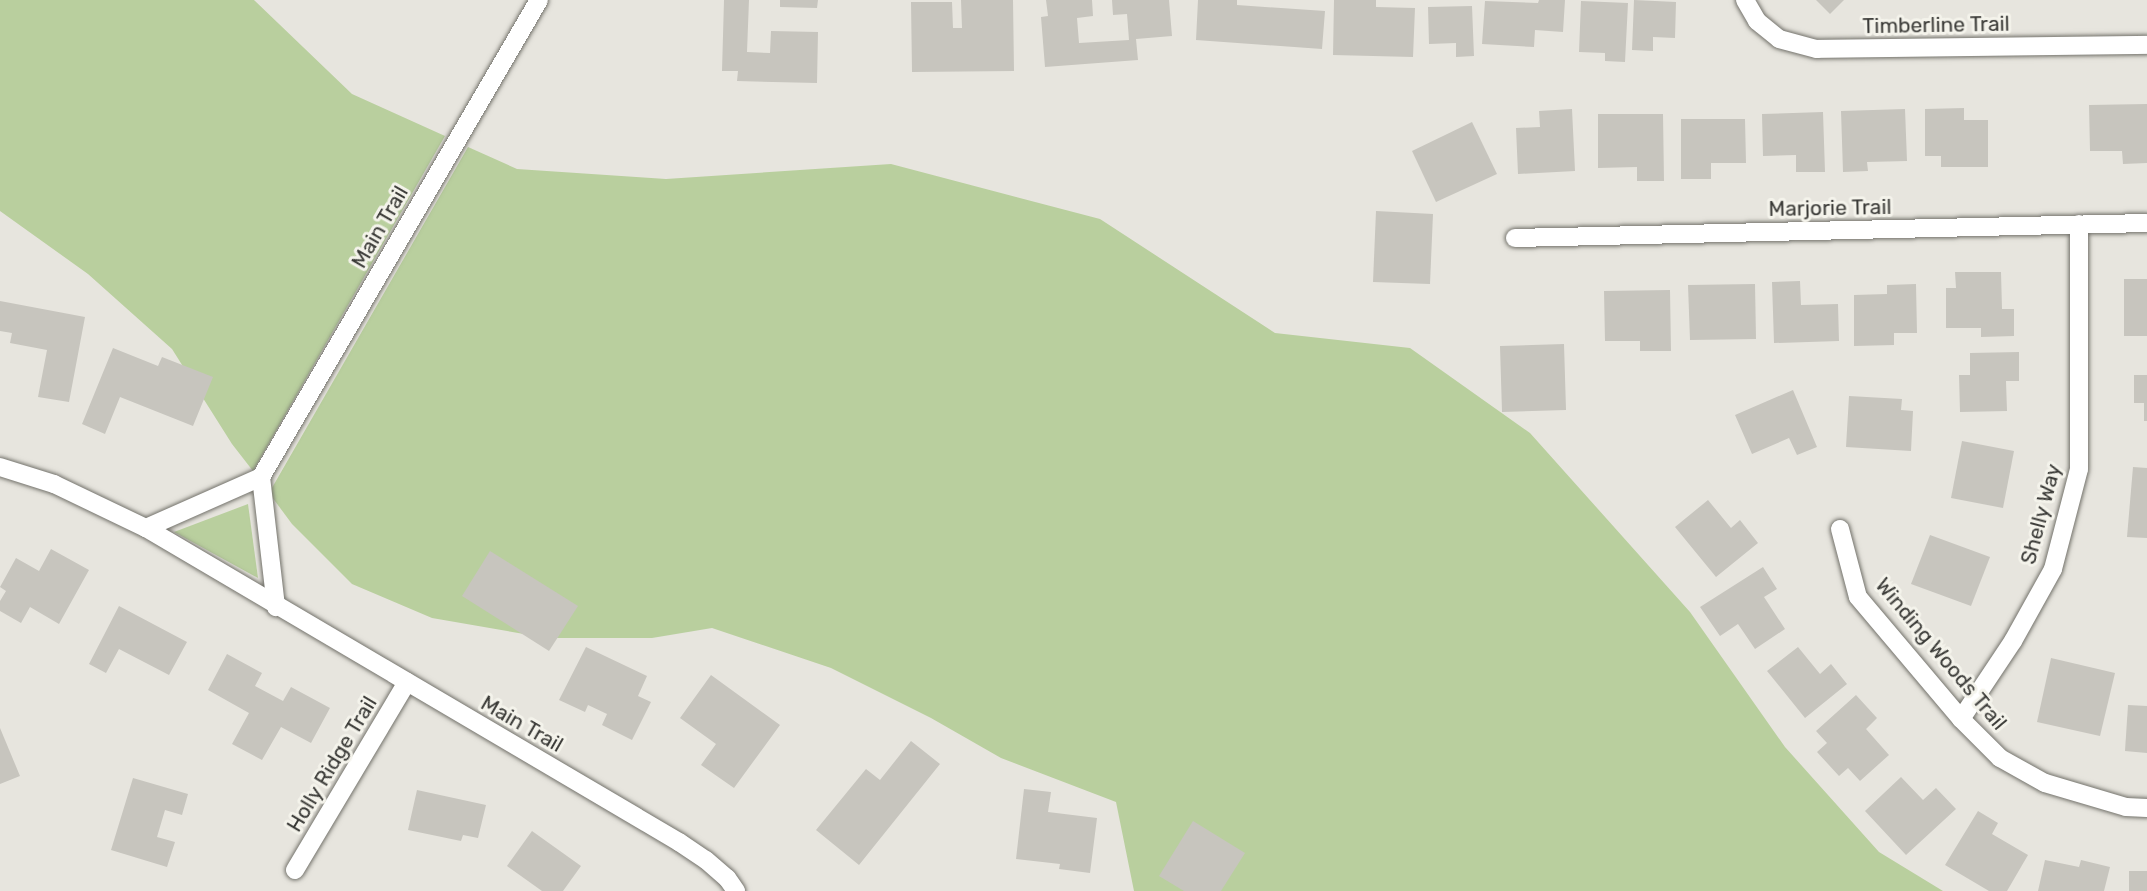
<!DOCTYPE html>
<style>
body{margin:0}
#map{position:relative;width:2147px;height:891px;overflow:hidden;background:#e7e5de;font-family:Rubik,sans-serif}
div>[style]{position:absolute}
.green>*{inset:0;background:#b9cf9e}
.building>*{inset:0;background:#c7c5be}
.roads{filter:drop-shadow(0 0 2px #73726b) drop-shadow(0 0 2px #73726b)}
.minor>*{height:18px;margin:-9px;padding:0 9px;transform-origin:9px;border-radius:9px;background:#fff}
span{translate:-50% -50%;white-space:nowrap;text-align:center;line-height:1.15;-webkit-text-stroke:6px #f4f3eb;paint-order:stroke}
.street-label{font-size:21px;color:#393936}
</style>
<div id="map">
<div class="green">
<div style="clip-path:polygon(0 0,254px 0,352px 94px,445px 136px,253px 471px,232px 444px,172px 349px,88px 274px,0 211px)"></div>
<div style="clip-path:polygon(468px 147px,517px 169px,666px 179px,891px 164px,1100px 219px,1275px 333px,1410px 348px,1530px 433px,1690px 612px,1785px 747px,1879px 852px,1943px 891px,1134px 891px,1116px 802px,1001px 758px,931px 718px,831px 668px,712px 628px,652px 638px,547px 638px,432px 618px,352px 584px,292px 524px,269px 493px)"></div>
<div style="clip-path:polygon(248px 504px,258px 578px,174px 532px)"></div>
</div>
<div class="building">
<div style="clip-path:polygon(724px 0,749px 0,747px 52px,770px 53px,771px 31px,818px 32px,817px 83px,737px 81px,738px 71px,722px 71px)"></div>
<div style="clip-path:polygon(780px 0,818px 0,817px 8px,780px 7px)"></div>
<div style="clip-path:polygon(961px 0,1013px 0,1014px 71px,912px 72px,911px 2px,952px 2px,953px 28px,962px 28px)"></div>
<div style="clip-path:polygon(1046px 0,1092px 0,1093px 16px,1077px 18px,1079px 43px,1129px 40px,1127px 14px,1113px 15px,1112px 0,1169px 0,1172px 36px,1136px 39px,1138px 60px,1045px 67px,1041px 17px,1048px 16px)"></div>
<div style="clip-path:polygon(1198px 0,1237px 0,1237px 5px,1325px 11px,1322px 49px,1196px 40px)"></div>
<div style="clip-path:polygon(1334px 0,1376px 0,1376px 7px,1415px 8px,1413px 57px,1333px 55px)"></div>
<div style="clip-path:polygon(1539px 0,1565px 0,1563px 32px,1535px 30px,1534px 47px,1482px 44px,1485px 1px,1538px 3px)"></div>
<div style="clip-path:polygon(1634px 0,1676px 2px,1675px 38px,1653px 37px,1653px 51px,1632px 50px)"></div>
<div style="clip-path:polygon(1816px 0,1844px 0,1830px 14px)"></div>
<div style="clip-path:polygon(1581px 1px,1628px 3px,1625px 62px,1605px 61px,1605px 53px,1579px 52px)"></div>
<div style="clip-path:polygon(1472px 6px,1474px 56px,1456px 57px,1456px 43px,1429px 44px,1428px 7px)"></div>
<div style="clip-path:polygon(2147px 104px,2147px 163px,2123px 164px,2122px 151px,2090px 151px,2089px 105px)"></div>
<div style="clip-path:polygon(1964px 108px,1964px 120px,1988px 120px,1988px 167px,1941px 167px,1941px 156px,1925px 156px,1925px 109px)"></div>
<div style="clip-path:polygon(1572px 109px,1575px 171px,1518px 174px,1516px 128px,1540px 127px,1539px 111px)"></div>
<div style="clip-path:polygon(1905px 109px,1907px 161px,1867px 162px,1868px 171px,1843px 172px,1841px 111px)"></div>
<div style="clip-path:polygon(1823px 112px,1825px 172px,1796px 172px,1796px 155px,1763px 156px,1762px 114px)"></div>
<div style="clip-path:polygon(1598px 114px,1663px 114px,1664px 181px,1637px 181px,1637px 167px,1598px 168px)"></div>
<div style="clip-path:polygon(1681px 119px,1745px 119px,1746px 163px,1711px 163px,1711px 179px,1681px 179px)"></div>
<div style="clip-path:polygon(1472px 122px,1497px 174px,1436px 202px,1412px 151px)"></div>
<div style="clip-path:polygon(1376px 211px,1433px 214px,1430px 284px,1373px 282px)"></div>
<div style="clip-path:polygon(1955px 272px,2001px 272px,2002px 309px,2014px 309px,2014px 336px,1981px 337px,1981px 328px,1946px 328px,1946px 288px,1956px 288px)"></div>
<div style="clip-path:polygon(2124px 279px,2147px 279px,2147px 336px,2124px 336px)"></div>
<div style="clip-path:polygon(1800px 281px,1801px 305px,1838px 304px,1839px 341px,1774px 343px,1772px 282px)"></div>
<div style="clip-path:polygon(1755px 284px,1756px 339px,1690px 340px,1688px 285px)"></div>
<div style="clip-path:polygon(1916px 284px,1917px 333px,1894px 333px,1894px 345px,1854px 346px,1854px 295px,1887px 294px,1887px 285px)"></div>
<div style="clip-path:polygon(1670px 290px,1671px 351px,1640px 351px,1640px 341px,1605px 341px,1604px 291px)"></div>
<div style="clip-path:polygon(0 301px,85px 317px,69px 402px,38px 397px,47px 350px,10px 343px,12px 333px,0 331px)"></div>
<div style="clip-path:polygon(1564px 344px,1566px 410px,1502px 412px,1500px 346px)"></div>
<div style="clip-path:polygon(113px 348px,158px 366px,162px 357px,213px 377px,193px 426px,120px 397px,105px 434px,82px 424px)"></div>
<div style="clip-path:polygon(2019px 352px,2019px 381px,2006px 381px,2007px 411px,1960px 412px,1959px 375px,1970px 375px,1970px 353px)"></div>
<div style="clip-path:polygon(2134px 375px,2147px 375px,2147px 421px,2144px 421px,2144px 403px,2134px 403px)"></div>
<div style="clip-path:polygon(1793px 390px,1817px 447px,1797px 455px,1789px 438px,1752px 454px,1735px 415px)"></div>
<div style="clip-path:polygon(1849px 396px,1902px 399px,1901px 410px,1913px 411px,1911px 451px,1846px 447px)"></div>
<div style="clip-path:polygon(1962px 441px,2014px 451px,2003px 508px,1951px 498px)"></div>
<div style="clip-path:polygon(2133px 467px,2147px 468px,2147px 538px,2127px 537px)"></div>
<div style="clip-path:polygon(1708px 500px,1731px 528px,1740px 520px,1758px 543px,1716px 577px,1675px 527px)"></div>
<div style="clip-path:polygon(1930px 535px,1990px 557px,1971px 606px,1911px 584px)"></div>
<div style="clip-path:polygon(51px 549px,89px 570px,59px 624px,30px 607px,21px 623px,0 611px,0 601px,6px 591px,0 587px,16px 558px,39px 571px)"></div>
<div style="clip-path:polygon(490px 551px,578px 606px,549px 651px,462px 596px)"></div>
<div style="clip-path:polygon(1763px 567px,1777px 589px,1764px 597px,1785px 629px,1755px 649px,1738px 624px,1720px 636px,1700px 607px)"></div>
<div style="clip-path:polygon(119px 606px,187px 642px,169px 675px,119px 649px,106px 673px,89px 664px)"></div>
<div style="clip-path:polygon(586px 647px,647px 676px,638px 696px,651px 702px,632px 740px,602px 725px,607px 714px,588px 705px,585px 712px,559px 700px)"></div>
<div style="clip-path:polygon(1798px 647px,1820px 674px,1831px 664px,1847px 684px,1805px 718px,1767px 671px)"></div>
<div style="clip-path:polygon(227px 654px,262px 673px,255px 686px,283px 701px,291px 687px,330px 708px,311px 743px,281px 727px,262px 760px,232px 744px,249px 713px,208px 690px)"></div>
<div style="clip-path:polygon(2051px 658px,2115px 673px,2100px 736px,2037px 722px)"></div>
<div style="clip-path:polygon(711px 675px,780px 725px,734px 788px,701px 765px,716px 744px,680px 718px)"></div>
<div style="clip-path:polygon(1856px 695px,1877px 718px,1866px 729px,1889px 755px,1860px 781px,1848px 768px,1839px 776px,1817px 752px,1827px 743px,1816px 731px)"></div>
<div style="clip-path:polygon(2128px 705px,2147px 706px,2147px 753px,2125px 751px)"></div>
<div style="clip-path:polygon(0 728px,20px 776px,0 784px)"></div>
<div style="clip-path:polygon(911px 741px,940px 764px,859px 865px,816px 830px,866px 769px,880px 780px)"></div>
<div style="clip-path:polygon(1901px 777px,1923px 800px,1936px 788px,1956px 809px,1906px 855px,1865px 811px)"></div>
<div style="clip-path:polygon(133px 778px,188px 794px,182px 815px,165px 810px,157px 837px,175px 842px,167px 867px,111px 850px)"></div>
<div style="clip-path:polygon(1024px 789px,1051px 792px,1048px 812px,1097px 818px,1090px 873px,1059px 869px,1060px 864px,1016px 859px)"></div>
<div style="clip-path:polygon(417px 790px,486px 805px,478px 838px,463px 835px,461px 841px,408px 830px)"></div>
<div style="clip-path:polygon(1978px 811px,1998px 823px,1992px 834px,2028px 855px,2007px 891px,1989px 891px,1945px 865px)"></div>
<div style="clip-path:polygon(1193px 821px,1245px 853px,1221px 891px,1184px 891px,1159px 876px)"></div>
<div style="clip-path:polygon(532px 831px,581px 866px,563px 891px,542px 891px,507px 866px)"></div>
<div style="clip-path:polygon(2045px 860px,2079px 867px,2081px 860px,2110px 867px,2104px 891px,2038px 891px)"></div>
<div style="clip-path:polygon(2129px 871px,2147px 871px,2147px 891px,2129px 891px)"></div>
</div>
<div class="roads">
<div class="minor">
<div style="left:1745px;top:0;width:24px;rotate:60deg"></div>
<div style="left:1757px;top:21px;width:28px;rotate:39deg"></div>
<div style="left:1779px;top:39px;width:39px;rotate:15deg"></div>
<div style="left:1817px;top:49px;width:330px;rotate:-0.7deg"></div>
<div style="left:1515px;top:238px;width:632px;rotate:-1.36deg"></div>
<div style="left:0;top:467px;width:57px;rotate:17.5deg"></div>
<div style="left:54px;top:484px;width:102px;rotate:25.6deg"></div>
<div style="left:146px;top:528px;width:619px;rotate:30.5deg"></div>
<div style="left:679px;top:842px;width:32px;rotate:34deg"></div>
<div style="left:706px;top:860px;width:28px;rotate:41deg"></div>
<div style="left:727px;top:878px;width:16px;rotate:55deg"></div>
<div style="left:261px;top:477px;width:552px;rotate:-59.77deg"></div>
<div style="left:146px;top:528px;width:126px;rotate:-23.9deg"></div>
<div style="left:261px;top:477px;width:131px;rotate:83.4deg"></div>
<div style="left:1840px;top:529px;width:70px;rotate:75.2deg"></div>
<div style="left:1858px;top:597px;width:160px;rotate:49.8deg"></div>
<div style="left:1961px;top:719px;width:55px;rotate:45deg"></div>
<div style="left:2000px;top:758px;width:51px;rotate:29.1deg"></div>
<div style="left:2045px;top:783px;width:84px;rotate:16.5deg"></div>
<div style="left:2126px;top:807px;width:21px;rotate:3deg"></div>
<div style="left:1961px;top:719px;width:94px;rotate:-56.3deg"></div>
<div style="left:2013px;top:641px;width:82px;rotate:-60.9deg"></div>
<div style="left:2053px;top:569px;width:103px;rotate:-75.4deg"></div>
<div style="left:2079px;top:469px;width:245px;rotate:-90deg"></div>
<div style="left:295px;top:870px;width:219px;rotate:-59.2deg"></div>
</div>
</div>
<div class="street-label">
<span style="left:1936px;top:25px;rotate:-1deg">Timberline Trail</span>
<span style="left:1830px;top:208px;rotate:-1deg">Marjorie Trail</span>
<span style="left:380px;top:227px;rotate:-60deg">Main Trail</span>
<span style="left:2041px;top:514px;rotate:-75deg">Shelly Way</span>
<span style="left:1941px;top:654px;rotate:50deg">Winding Woods Trail</span>
<span style="left:522px;top:724px;rotate:30deg">Main Trail</span>
<span style="left:332px;top:764px;rotate:-59deg">Holly Ridge Trail</span>
</div>
</div>
